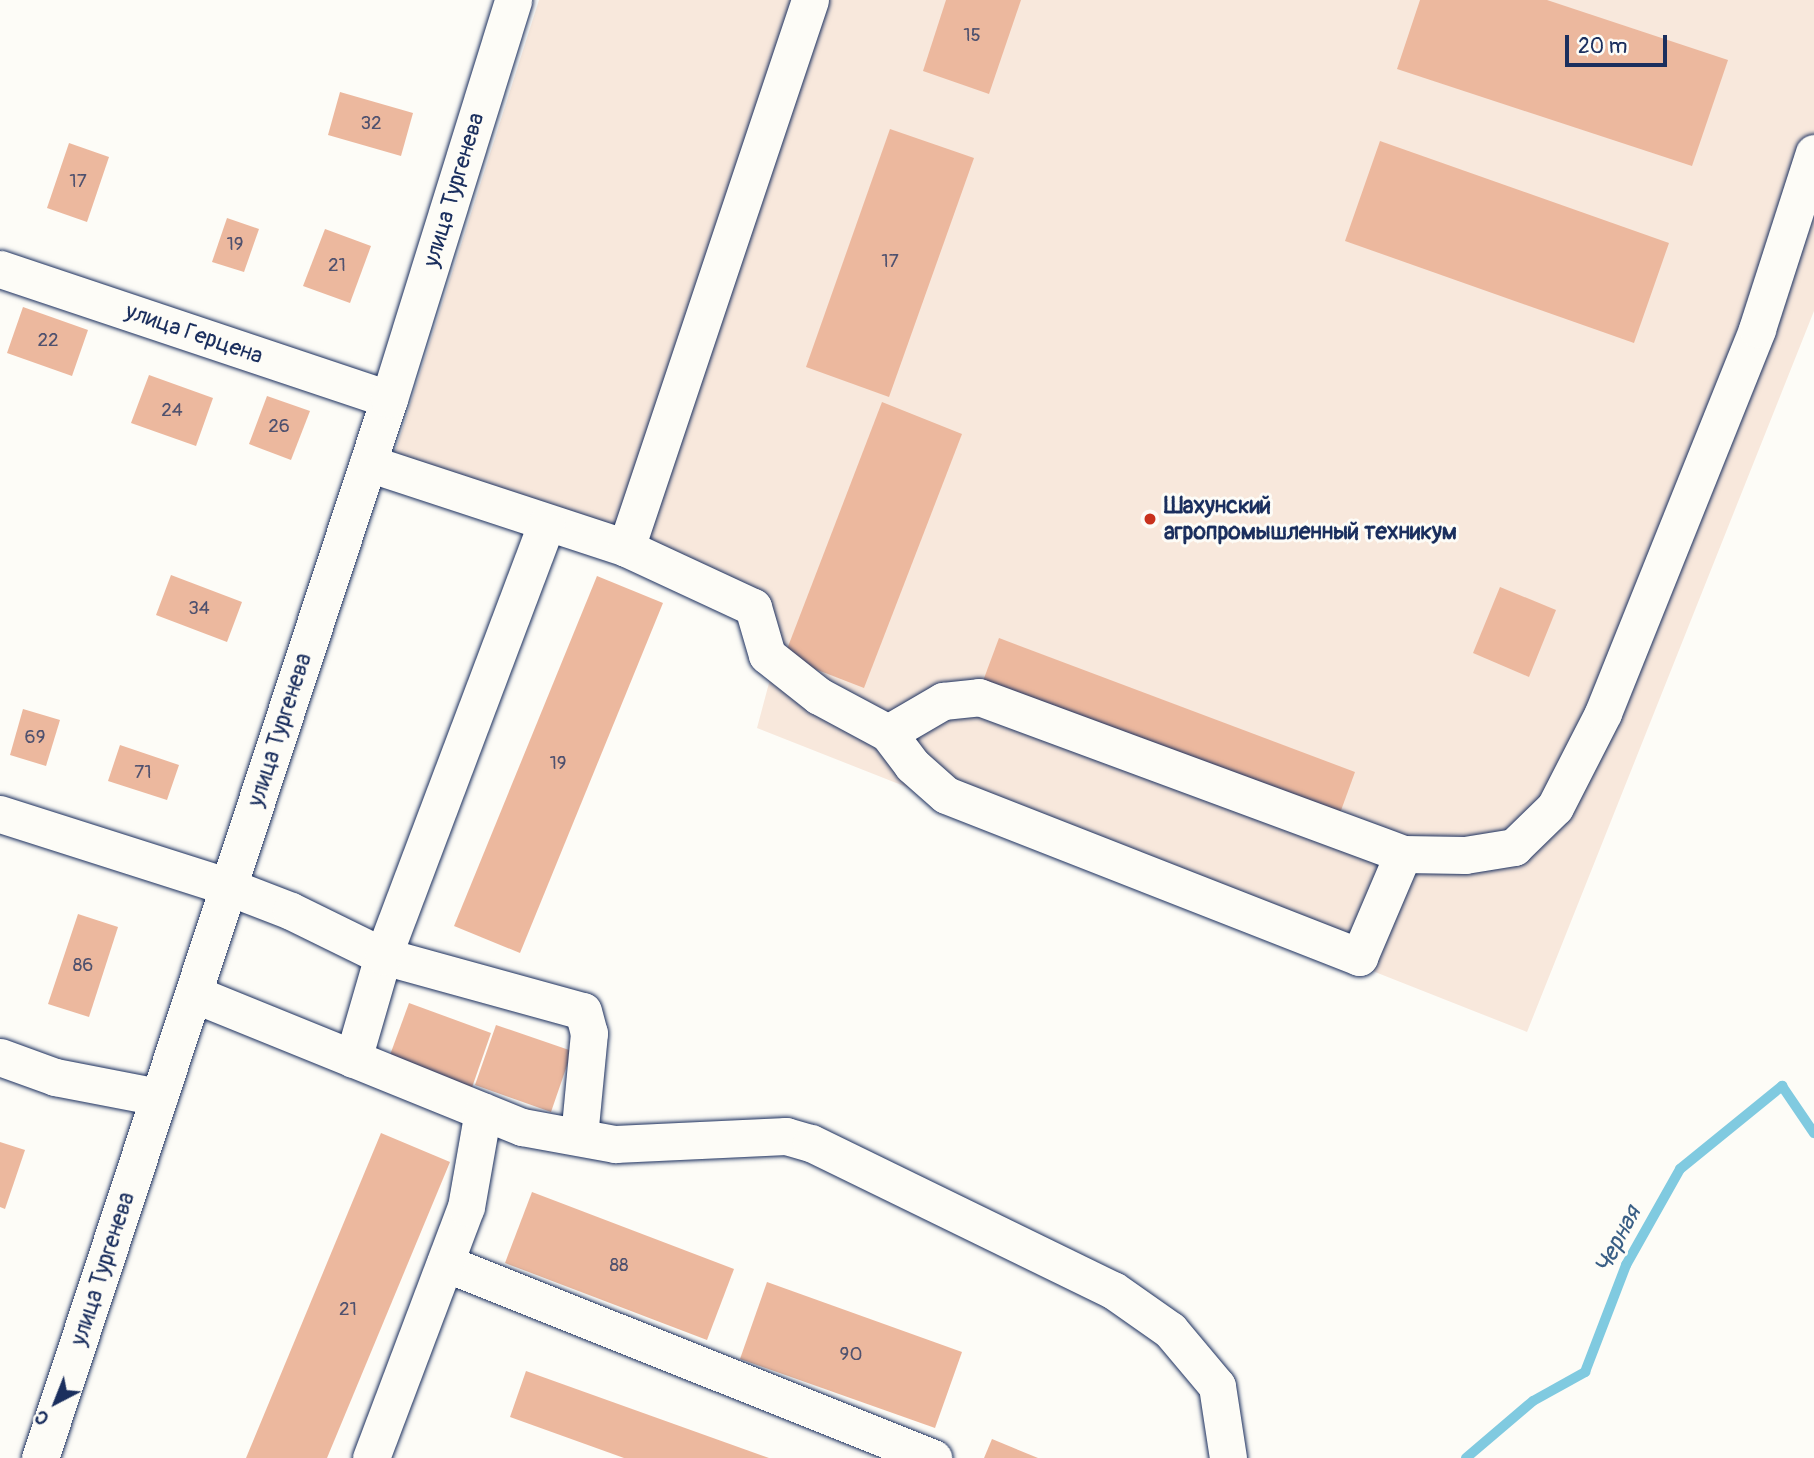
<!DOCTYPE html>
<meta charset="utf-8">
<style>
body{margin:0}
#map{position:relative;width:1814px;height:1458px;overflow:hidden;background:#fdfcf7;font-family:Pangolin,sans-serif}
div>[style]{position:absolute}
.built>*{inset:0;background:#f8e8dc}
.stream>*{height:10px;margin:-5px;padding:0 5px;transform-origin:5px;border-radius:5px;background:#80cae0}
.building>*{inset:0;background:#ecb89e}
.roads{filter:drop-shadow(0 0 2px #1b2f5e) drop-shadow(0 0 2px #1b2f5e)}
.minor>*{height:37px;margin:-18.5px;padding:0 18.5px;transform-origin:18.5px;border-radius:18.5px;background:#fdfcf7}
.dots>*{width:19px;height:19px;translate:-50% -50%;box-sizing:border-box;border:4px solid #fdfcf7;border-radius:50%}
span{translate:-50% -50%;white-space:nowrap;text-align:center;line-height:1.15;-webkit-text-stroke:6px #fdfcf7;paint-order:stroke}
.number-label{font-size:19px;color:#4f516e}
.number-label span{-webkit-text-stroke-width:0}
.street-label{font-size:23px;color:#1b2f5e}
.poi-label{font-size:23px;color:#1b2f5e;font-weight:700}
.left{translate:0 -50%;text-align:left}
.water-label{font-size:24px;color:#395e85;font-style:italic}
.north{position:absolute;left:21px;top:1367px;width:70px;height:70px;-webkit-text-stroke:5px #fdfcf7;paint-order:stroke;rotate:222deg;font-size:19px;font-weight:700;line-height:28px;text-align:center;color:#1b2f5e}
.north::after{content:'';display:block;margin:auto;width:24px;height:32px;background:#1b2f5e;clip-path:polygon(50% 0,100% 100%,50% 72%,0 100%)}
.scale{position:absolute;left:1565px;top:35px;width:102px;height:32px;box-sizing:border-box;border:4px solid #1b2f5e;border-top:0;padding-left:9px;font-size:21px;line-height:24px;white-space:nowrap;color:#1b2f5e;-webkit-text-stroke:5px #fdfcf7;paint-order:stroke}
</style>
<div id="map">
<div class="built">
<div style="clip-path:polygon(539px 0,1814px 0,1814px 311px,1527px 1032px,757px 728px,777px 653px,744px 586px,395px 452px)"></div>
</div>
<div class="stream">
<div style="left:1466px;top:1458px;width:88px;rotate:-40.4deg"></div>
<div style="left:1533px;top:1401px;width:60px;rotate:-29.1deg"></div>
<div style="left:1585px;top:1372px;width:115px;rotate:-69deg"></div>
<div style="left:1626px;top:1265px;width:110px;rotate:-60.6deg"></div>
<div style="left:1680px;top:1169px;width:132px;rotate:-39.1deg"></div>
<div style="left:1782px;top:1086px;width:57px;rotate:55.8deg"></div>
</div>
<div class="building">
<div style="clip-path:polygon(946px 0,1021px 0,989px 94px,923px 71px)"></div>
<div style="clip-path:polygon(1420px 0,1547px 0,1728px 60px,1692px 166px,1397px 69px)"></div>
<div style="clip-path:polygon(340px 92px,413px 113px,401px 156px,328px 135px)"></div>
<div style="clip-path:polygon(890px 129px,974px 158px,889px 397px,806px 367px)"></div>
<div style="clip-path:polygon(1380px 141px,1669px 243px,1634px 343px,1345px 241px)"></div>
<div style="clip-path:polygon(69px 143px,109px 157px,87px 222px,47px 208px)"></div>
<div style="clip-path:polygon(227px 218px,259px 229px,244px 272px,212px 262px)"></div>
<div style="clip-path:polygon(325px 229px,371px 246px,350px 303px,303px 286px)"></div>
<div style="clip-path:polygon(23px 307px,88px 330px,72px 376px,7px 353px)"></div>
<div style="clip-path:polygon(149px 375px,213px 398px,196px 446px,131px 423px)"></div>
<div style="clip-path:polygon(267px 396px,310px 411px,291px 460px,249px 444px)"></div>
<div style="clip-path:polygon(882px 402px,962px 434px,864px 688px,784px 657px)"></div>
<div style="clip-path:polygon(171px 575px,242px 602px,227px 642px,156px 615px)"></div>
<div style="clip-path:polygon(597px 576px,663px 603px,520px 953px,454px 926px)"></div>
<div style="clip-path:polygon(1500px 587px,1556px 610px,1529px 677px,1473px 653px)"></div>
<div style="clip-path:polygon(999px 638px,1355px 772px,1339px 816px,983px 681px)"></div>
<div style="clip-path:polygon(23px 709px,60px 720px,46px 766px,10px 755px)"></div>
<div style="clip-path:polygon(120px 745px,179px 765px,167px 800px,108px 781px)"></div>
<div style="clip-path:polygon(78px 914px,118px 927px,89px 1017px,48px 1004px)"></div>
<div style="clip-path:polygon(409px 1003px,491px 1033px,469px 1096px,386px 1066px)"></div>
<div style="clip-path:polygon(496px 1025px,572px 1051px,551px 1112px,475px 1085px)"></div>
<div style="clip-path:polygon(381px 1133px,450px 1162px,327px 1458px,246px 1458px)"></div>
<div style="clip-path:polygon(0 1142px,25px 1150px,5px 1209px,0 1207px)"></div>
<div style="clip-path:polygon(532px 1192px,734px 1269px,707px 1340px,505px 1263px)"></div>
<div style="clip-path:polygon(767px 1282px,962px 1352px,935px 1428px,740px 1359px)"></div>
<div style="clip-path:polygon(526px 1371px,769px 1458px,624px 1458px,510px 1417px)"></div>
<div style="clip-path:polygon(992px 1439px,1038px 1458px,984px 1458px)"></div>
</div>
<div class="roads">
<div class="minor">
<div style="left:0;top:269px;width:410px;rotate:18.5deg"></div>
<div style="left:368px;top:463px;width:272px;rotate:18.2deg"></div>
<div style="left:626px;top:548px;width:140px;rotate:24.9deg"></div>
<div style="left:753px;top:607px;width:50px;rotate:73.7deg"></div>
<div style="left:767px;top:655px;width:66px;rotate:38.3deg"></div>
<div style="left:819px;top:696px;width:78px;rotate:28.2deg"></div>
<div style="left:888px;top:733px;width:64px;rotate:-30.2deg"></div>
<div style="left:943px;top:701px;width:36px;rotate:-6deg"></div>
<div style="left:979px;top:697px;width:452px;rotate:20.3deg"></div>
<div style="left:1403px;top:854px;width:62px;rotate:0.9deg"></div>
<div style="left:1465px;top:855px;width:50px;rotate:-9.3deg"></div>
<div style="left:1514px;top:847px;width:57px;rotate:-44.3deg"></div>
<div style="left:1555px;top:807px;width:106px;rotate:-62.9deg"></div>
<div style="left:1603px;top:713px;width:414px;rotate:-68.1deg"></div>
<div style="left:1757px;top:329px;width:185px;rotate:-72.1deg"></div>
<div style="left:626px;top:548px;width:578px;rotate:-71.44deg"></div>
<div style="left:888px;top:733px;width:40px;rotate:53deg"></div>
<div style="left:912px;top:765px;width:45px;rotate:41.4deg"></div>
<div style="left:946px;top:795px;width:444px;rotate:21.4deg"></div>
<div style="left:1359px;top:957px;width:112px;rotate:-66.9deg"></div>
<div style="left:0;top:814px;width:240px;rotate:17.7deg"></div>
<div style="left:229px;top:887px;width:66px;rotate:21.2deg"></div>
<div style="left:291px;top:911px;width:102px;rotate:26.1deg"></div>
<div style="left:383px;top:956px;width:207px;rotate:15.4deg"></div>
<div style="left:583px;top:1011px;width:23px;rotate:75deg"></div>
<div style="left:589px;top:1033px;width:104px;rotate:95.5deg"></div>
<div style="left:194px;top:994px;width:354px;rotate:22.1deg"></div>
<div style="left:522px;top:1127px;width:95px;rotate:10.4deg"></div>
<div style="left:615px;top:1144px;width:171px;rotate:-2.7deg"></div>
<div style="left:786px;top:1136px;width:26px;rotate:16deg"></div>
<div style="left:811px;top:1143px;width:336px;rotate:26deg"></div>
<div style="left:1113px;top:1290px;width:70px;rotate:35.1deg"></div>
<div style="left:1170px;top:1330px;width:73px;rotate:50deg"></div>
<div style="left:1217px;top:1386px;width:73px;rotate:81.3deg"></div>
<div style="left:0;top:1057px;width:59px;rotate:20deg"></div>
<div style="left:55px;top:1077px;width:106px;rotate:10.9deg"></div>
<div style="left:353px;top:1059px;width:107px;rotate:-73.8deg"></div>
<div style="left:383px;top:956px;width:461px;rotate:-69.3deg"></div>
<div style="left:445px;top:1263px;width:526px;rotate:21.78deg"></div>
<div style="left:40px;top:1458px;width:1115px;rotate:-71.76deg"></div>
<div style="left:389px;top:399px;width:418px;rotate:-72.7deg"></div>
<div style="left:371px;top:1458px;width:268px;rotate:-69.3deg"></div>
<div style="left:466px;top:1207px;width:97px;rotate:-80deg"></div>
</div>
</div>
<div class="dots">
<div style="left:1150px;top:519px;background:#c8321e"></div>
</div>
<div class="number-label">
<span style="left:972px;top:36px">15</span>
<span style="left:371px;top:124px">32</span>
<span style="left:78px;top:182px">17</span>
<span style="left:235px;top:245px">19</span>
<span style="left:890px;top:262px">17</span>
<span style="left:337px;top:266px">21</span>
<span style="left:48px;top:341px">22</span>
<span style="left:172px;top:411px">24</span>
<span style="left:279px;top:427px">26</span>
<span style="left:199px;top:609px">34</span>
<span style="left:35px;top:738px">69</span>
<span style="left:558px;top:764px">19</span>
<span style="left:143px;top:773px">71</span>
<span style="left:83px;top:966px">86</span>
<span style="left:619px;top:1266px">88</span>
<span style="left:348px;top:1310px">21</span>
<span style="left:851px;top:1355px">90</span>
</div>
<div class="street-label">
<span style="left:454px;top:190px;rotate:-73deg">улица Тургенева</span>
<span style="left:194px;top:334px;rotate:19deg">улица Герцена</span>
<span style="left:280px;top:730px;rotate:-72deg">улица Тургенева</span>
<span style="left:103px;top:1269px;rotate:-72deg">улица Тургенева</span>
</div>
<div class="poi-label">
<span class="left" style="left:1164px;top:519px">Шахунский<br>агропромышленный техникум</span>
</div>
<div class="water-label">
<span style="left:1618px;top:1240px;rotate:-63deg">Черная</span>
</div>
<div class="north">С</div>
<div class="scale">20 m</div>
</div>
